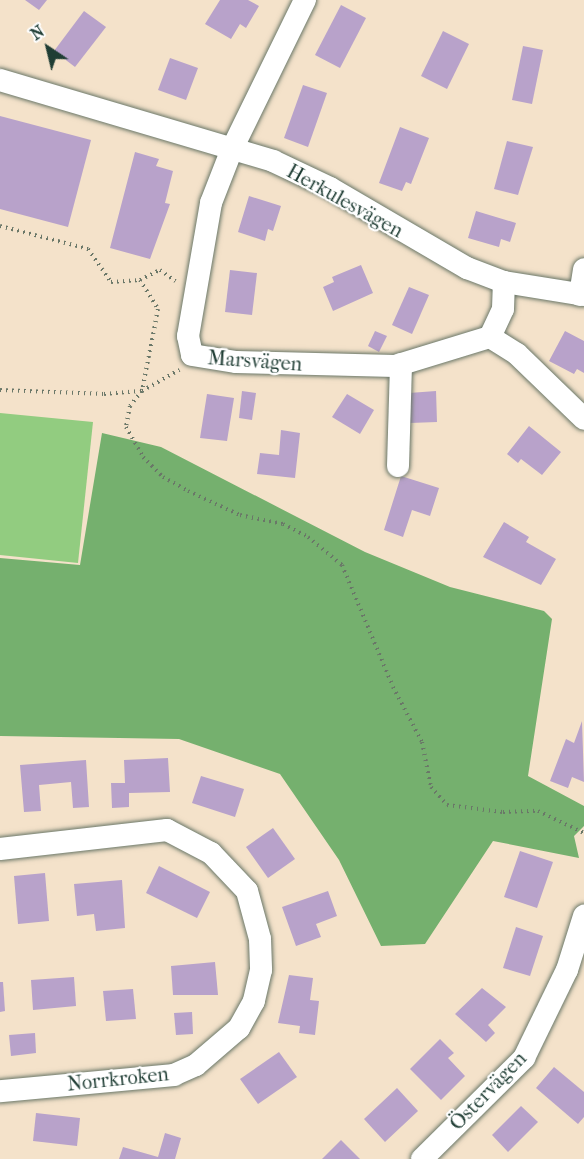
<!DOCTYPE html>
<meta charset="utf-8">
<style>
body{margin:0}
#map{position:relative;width:584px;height:1159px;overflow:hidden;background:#f4e2ca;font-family:"IM FELL French Canon",serif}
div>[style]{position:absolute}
.green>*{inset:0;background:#92cc80}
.forest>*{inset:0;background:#75b06e}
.building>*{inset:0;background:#b8a2ca}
.path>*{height:4px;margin-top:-2px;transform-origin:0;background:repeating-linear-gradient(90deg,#6a7768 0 1.5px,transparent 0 6px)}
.roads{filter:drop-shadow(0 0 2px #6a7768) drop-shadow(0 0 2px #6a7768)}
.minor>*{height:22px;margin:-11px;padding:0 11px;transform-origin:11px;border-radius:11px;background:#fff}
span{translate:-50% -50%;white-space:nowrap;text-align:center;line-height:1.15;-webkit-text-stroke:4.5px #fff;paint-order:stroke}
.street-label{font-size:20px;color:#1f3d34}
.north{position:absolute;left:18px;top:18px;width:60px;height:60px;-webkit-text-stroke:4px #fff;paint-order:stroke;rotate:325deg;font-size:16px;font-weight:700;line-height:24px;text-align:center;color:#1f3d34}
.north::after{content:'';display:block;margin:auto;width:21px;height:27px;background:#1f3d34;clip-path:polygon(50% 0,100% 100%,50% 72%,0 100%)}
</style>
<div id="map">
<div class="green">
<div style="clip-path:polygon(0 413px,93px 422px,78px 563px,0 555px)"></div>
</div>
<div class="forest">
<div style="clip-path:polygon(102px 433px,161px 447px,365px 552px,450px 587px,544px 611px,552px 619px,528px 776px,584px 806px,584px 826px,574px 836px,579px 858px,493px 841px,425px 944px,381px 946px,339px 860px,280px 774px,179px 739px,0 736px,0 558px,80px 565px)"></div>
</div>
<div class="building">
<div style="clip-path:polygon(25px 0,47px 0,39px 10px)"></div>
<div style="clip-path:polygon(220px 0,248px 0,259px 6px,246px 28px,240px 24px,231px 39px,205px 24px)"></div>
<div style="clip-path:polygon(341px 5px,366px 18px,340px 68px,315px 55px)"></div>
<div style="clip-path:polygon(84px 11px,106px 27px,75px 67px,54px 51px)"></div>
<div style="clip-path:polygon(443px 31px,469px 44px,447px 89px,421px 76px)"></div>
<div style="clip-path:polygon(523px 46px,543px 50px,532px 104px,512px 100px)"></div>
<div style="clip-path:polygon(170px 58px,198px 68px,186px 100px,158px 90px)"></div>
<div style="clip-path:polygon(303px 85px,327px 93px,308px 147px,284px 138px)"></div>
<div style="clip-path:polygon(0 116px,91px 140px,68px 227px,0 209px)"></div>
<div style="clip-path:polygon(400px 127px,429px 138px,411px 184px,406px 182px,402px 191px,379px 183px)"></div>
<div style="clip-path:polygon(507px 141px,533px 147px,518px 195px,494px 189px)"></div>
<div style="clip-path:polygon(135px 152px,159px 159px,156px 166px,173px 171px,165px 203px,170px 204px,150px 259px,110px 248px)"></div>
<div style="clip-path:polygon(249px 196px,281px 206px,273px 231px,268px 229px,265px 241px,238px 232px)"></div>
<div style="clip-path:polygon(476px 211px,516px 223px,510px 242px,501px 239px,499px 247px,468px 238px)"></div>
<div style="clip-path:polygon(361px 265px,373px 293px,333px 311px,323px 287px,334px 282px,332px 277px)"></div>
<div style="clip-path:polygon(230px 270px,257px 273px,252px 315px,225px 312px)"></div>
<div style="clip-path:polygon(409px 287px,429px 295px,412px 334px,392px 325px)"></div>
<div style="clip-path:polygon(375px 331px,387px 336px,379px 352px,368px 346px)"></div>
<div style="clip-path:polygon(565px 331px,584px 341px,584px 373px,577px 369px,574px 374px,549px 361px)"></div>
<div style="clip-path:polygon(242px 391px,256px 393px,252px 420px,239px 418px)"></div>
<div style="clip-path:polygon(436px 391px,437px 422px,410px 423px,409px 393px)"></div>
<div style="clip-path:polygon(207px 394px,234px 398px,227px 441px,200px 438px)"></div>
<div style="clip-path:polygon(347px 394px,374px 410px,360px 434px,332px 417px)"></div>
<div style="clip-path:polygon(529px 426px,561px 452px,542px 475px,521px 459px,518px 463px,507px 454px)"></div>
<div style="clip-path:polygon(281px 430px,300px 433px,295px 478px,257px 474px,260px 453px,279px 455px)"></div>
<div style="clip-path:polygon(401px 476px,439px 488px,430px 516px,412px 510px,403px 537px,384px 530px)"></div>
<div style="clip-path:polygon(504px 522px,529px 537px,526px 542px,556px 559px,541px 585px,483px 557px)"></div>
<div style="clip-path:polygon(582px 721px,584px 782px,572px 777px,568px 788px,550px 781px,566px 739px,574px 743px)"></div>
<div style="clip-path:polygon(168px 758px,170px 792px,129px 793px,129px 807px,112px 808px,111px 783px,125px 783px,124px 760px)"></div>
<div style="clip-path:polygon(86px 760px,89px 807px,73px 808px,71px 782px,39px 785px,41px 811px,24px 812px,20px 765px)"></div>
<div style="clip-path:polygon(201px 776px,244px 789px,235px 817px,192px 803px)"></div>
<div style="clip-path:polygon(273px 828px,295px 859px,268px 878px,246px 847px)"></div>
<div style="clip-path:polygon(520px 851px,553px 862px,537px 908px,504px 897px)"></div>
<div style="clip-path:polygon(159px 866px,210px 892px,197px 918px,146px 893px)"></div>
<div style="clip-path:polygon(45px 873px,49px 921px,18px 924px,14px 876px)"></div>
<div style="clip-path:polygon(122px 880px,125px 928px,96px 931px,94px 914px,77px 916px,74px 884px)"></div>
<div style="clip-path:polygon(328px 891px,337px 916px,316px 924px,321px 937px,296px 946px,282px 907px)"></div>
<div style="clip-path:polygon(516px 927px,543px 936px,530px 976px,503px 968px)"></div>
<div style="clip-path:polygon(215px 962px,218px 995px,173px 995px,171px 966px)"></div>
<div style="clip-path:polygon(289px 975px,313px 978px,310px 1000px,319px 1001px,315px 1035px,299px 1033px,300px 1026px,278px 1023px)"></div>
<div style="clip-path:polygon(74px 977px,76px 1006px,33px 1010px,31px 980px)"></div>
<div style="clip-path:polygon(0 982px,3px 982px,5px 1011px,0 1012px)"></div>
<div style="clip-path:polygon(482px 988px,506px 1007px,488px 1025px,495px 1033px,486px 1042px,455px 1014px)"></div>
<div style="clip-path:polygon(133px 989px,136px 1019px,106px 1021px,103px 991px)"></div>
<div style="clip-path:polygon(192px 1012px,193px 1034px,176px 1035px,174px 1013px)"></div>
<div style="clip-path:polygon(35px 1033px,36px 1053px,11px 1056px,9px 1035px)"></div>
<div style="clip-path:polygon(440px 1039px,454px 1053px,448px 1058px,465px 1076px,441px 1100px,410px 1069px)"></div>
<div style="clip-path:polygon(279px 1052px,297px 1077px,258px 1104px,240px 1079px)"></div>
<div style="clip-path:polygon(554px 1067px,584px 1092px,584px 1117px,578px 1124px,536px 1088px)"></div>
<div style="clip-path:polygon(397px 1088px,418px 1111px,385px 1142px,364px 1119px)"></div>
<div style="clip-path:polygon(521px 1106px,538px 1122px,508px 1152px,492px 1135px)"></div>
<div style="clip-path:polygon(36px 1113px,80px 1118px,77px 1146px,33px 1141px)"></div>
<div style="clip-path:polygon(165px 1133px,181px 1138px,175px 1159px,119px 1159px,123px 1147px,158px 1157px)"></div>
<div style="clip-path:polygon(341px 1140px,360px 1159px,322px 1159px)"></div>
</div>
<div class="path">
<div style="left:0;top:226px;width:91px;rotate:14.6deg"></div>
<div style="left:88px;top:249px;width:40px;rotate:55.1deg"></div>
<div style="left:111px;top:282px;width:29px;rotate:-4deg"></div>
<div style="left:140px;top:280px;width:22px;rotate:-27deg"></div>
<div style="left:160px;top:270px;width:19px;rotate:36deg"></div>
<div style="left:140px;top:280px;width:34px;rotate:58deg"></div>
<div style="left:158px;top:309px;width:84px;rotate:101deg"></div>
<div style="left:142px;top:391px;width:19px;rotate:129deg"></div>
<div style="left:130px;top:406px;width:21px;rotate:101deg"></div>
<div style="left:126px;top:427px;width:34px;rotate:60deg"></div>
<div style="left:143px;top:457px;width:28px;rotate:45deg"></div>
<div style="left:163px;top:477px;width:29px;rotate:29deg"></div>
<div style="left:188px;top:491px;width:57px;rotate:24.8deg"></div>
<div style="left:240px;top:515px;width:44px;rotate:11.8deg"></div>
<div style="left:283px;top:524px;width:28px;rotate:27deg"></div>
<div style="left:308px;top:537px;width:44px;rotate:39.5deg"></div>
<div style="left:342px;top:565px;width:132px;rotate:67.3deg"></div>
<div style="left:393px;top:687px;width:62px;rotate:62.2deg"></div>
<div style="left:422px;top:742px;width:46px;rotate:78.7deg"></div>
<div style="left:431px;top:787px;width:24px;rotate:48deg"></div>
<div style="left:447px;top:805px;width:56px;rotate:7.1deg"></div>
<div style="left:503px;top:812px;width:35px;rotate:-2deg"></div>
<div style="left:538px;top:811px;width:51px;rotate:25.6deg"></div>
<div style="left:0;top:390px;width:104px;rotate:2.2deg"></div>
<div style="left:104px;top:394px;width:38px;rotate:-5deg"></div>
<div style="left:142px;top:391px;width:43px;rotate:-29.6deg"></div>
</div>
<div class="roads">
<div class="minor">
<div style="left:305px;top:0;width:166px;rotate:116.1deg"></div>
<div style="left:232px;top:149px;width:58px;rotate:111.3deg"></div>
<div style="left:211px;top:203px;width:135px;rotate:99.8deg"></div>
<div style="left:188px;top:336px;width:19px;rotate:78deg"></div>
<div style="left:192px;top:355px;width:45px;rotate:9deg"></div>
<div style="left:236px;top:362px;width:159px;rotate:1.4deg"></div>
<div style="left:395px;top:366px;width:99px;rotate:-17deg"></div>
<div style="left:490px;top:337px;width:31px;rotate:-65deg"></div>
<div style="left:503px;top:309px;width:27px;rotate:-88deg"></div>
<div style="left:0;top:80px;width:285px;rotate:16.5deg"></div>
<div style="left:273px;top:161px;width:63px;rotate:25.3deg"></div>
<div style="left:330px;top:188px;width:159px;rotate:30.3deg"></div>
<div style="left:467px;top:268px;width:40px;rotate:21deg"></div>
<div style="left:504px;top:282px;width:81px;rotate:9.2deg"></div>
<div style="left:580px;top:295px;width:26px;rotate:-81deg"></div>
<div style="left:490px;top:337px;width:32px;rotate:32deg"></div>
<div style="left:517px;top:354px;width:93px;rotate:44.1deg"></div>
<div style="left:398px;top:466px;width:102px;rotate:-88.3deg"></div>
<div style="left:0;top:849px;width:168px;rotate:-6.5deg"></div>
<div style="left:167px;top:830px;width:50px;rotate:27.6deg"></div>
<div style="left:211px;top:853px;width:52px;rotate:46.5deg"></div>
<div style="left:247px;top:891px;width:50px;rotate:74.8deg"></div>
<div style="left:260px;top:939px;width:31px;rotate:88deg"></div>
<div style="left:261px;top:970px;width:32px;rotate:103deg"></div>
<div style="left:254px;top:1001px;width:31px;rotate:119deg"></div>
<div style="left:239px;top:1028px;width:57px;rotate:139.3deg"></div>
<div style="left:196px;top:1065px;width:24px;rotate:156deg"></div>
<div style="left:174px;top:1075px;width:175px;rotate:174.7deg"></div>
<div style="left:422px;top:1159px;width:144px;rotate:-44.7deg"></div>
<div style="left:524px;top:1058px;width:98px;rotate:-64deg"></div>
<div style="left:567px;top:970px;width:57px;rotate:-72.5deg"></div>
</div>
</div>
<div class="street-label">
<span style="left:345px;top:201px;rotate:29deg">Herkulesvägen</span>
<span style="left:255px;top:361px;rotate:4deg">Marsvägen</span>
<span style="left:118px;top:1079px;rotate:-6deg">Norrkroken</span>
<span style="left:488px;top:1091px;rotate:-46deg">Östervägen</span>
</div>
<div class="north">N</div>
</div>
